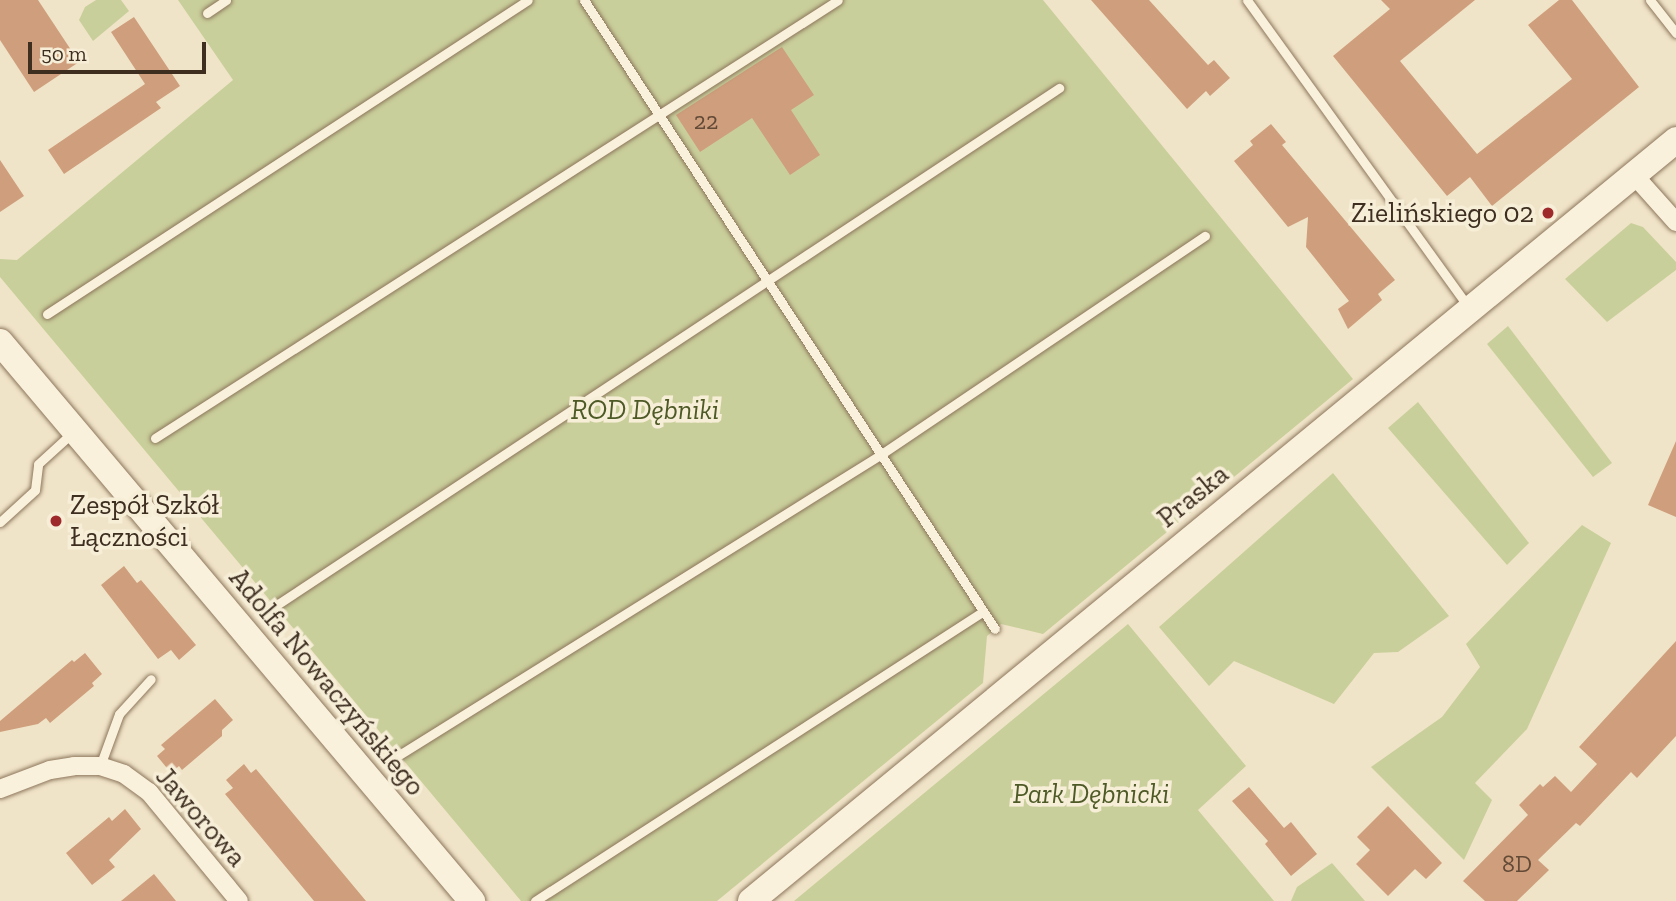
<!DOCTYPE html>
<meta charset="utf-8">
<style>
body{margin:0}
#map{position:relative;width:1676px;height:901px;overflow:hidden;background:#f0e4c8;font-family:"Zilla Slab",serif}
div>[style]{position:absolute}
.green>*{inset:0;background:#c9cf9b}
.building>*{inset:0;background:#cf9f7d}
.roads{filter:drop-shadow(0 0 2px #8d765c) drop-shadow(0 0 2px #8d765c)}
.lane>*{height:9px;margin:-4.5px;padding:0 4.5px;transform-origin:4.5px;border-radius:4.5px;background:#faf1dc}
.street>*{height:18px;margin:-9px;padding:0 9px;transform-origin:9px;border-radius:9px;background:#faf1dc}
.secondary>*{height:26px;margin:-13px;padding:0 13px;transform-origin:13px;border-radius:13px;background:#faf1dc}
.dots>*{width:19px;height:19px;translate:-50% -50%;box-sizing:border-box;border:4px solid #f7eed8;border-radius:50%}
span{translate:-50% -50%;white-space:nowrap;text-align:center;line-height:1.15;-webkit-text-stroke:7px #f7eed8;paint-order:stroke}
.number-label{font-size:24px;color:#624a37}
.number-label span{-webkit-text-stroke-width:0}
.poi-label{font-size:28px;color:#3d2e20}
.right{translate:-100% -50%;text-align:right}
.left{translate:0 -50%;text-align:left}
.park-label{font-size:28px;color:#4d5a26;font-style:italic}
.street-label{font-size:28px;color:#3d2e20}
.scale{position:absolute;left:28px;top:42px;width:178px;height:32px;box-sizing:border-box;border:4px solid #3d2e20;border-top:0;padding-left:9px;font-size:21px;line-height:24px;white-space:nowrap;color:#3d2e20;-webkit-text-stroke:5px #f7eed8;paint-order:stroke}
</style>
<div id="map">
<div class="green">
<div style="clip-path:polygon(96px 0,121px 0,129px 11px,93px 41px,79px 20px,85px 7px)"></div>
<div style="clip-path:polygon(178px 0,1043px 0,1353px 379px,1043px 634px,1001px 624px,987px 636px,983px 683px,717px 901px,521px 901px,0 277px,0 259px,17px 260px,233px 80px)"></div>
<div style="clip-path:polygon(1631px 223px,1643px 227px,1676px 262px,1676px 270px,1607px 322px,1565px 279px)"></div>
<div style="clip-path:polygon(1508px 326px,1612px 463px,1593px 477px,1487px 344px)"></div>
<div style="clip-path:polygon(1418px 402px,1529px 543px,1507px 565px,1388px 428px)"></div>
<div style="clip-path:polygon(1333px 473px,1449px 616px,1398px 652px,1374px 653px,1334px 704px,1234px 661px,1209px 686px,1159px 627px)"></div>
<div style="clip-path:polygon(1582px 525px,1611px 543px,1527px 729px,1475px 783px,1492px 800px,1464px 860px,1371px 767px,1442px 717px,1480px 667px,1466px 644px)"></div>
<div style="clip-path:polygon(1128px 624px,1246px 766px,1198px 810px,1274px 901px,794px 901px)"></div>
<div style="clip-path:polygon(1332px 863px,1365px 901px,1291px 901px,1297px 887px)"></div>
</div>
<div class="building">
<div style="clip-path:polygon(0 0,38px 0,79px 62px,34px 92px,0 40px)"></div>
<div style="clip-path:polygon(1091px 0,1149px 0,1208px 65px,1214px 60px,1230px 78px,1210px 96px,1206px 91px,1187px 109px)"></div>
<div style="clip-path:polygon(1381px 0,1475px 0,1400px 61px,1477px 154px,1572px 79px,1528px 25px,1559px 0,1572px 0,1639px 87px,1492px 206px,1470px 177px,1447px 196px,1333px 56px,1390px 9px)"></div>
<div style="clip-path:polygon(134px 17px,180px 86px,156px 102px,161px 108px,64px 174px,48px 150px,145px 84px,111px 32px)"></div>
<div style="clip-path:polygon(782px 47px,814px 95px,791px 110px,820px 155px,790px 175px,752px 118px,700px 152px,676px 115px)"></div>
<div style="clip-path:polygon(1271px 124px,1286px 142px,1282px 145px,1395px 280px,1378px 294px,1382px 300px,1348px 329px,1338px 309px,1349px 301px,1306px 247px,1308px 217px,1288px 227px,1234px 161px,1253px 145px,1250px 141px)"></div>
<div style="clip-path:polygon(0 160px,24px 196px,0 212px)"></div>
<div style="clip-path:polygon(1676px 441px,1676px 517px,1648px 505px)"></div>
<div style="clip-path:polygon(124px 566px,137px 583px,141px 580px,196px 645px,179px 660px,171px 650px,158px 659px,101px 585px)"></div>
<div style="clip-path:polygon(1676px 641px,1676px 736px,1637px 778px,1631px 772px,1580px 826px,1576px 823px,1538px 860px,1549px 870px,1517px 901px,1485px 901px,1463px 881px,1528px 815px,1519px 805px,1540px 784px,1543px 787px,1555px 776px,1571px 792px,1597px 764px,1579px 747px)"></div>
<div style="clip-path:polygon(85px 653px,102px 674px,92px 683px,94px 686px,50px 723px,46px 718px,38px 724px,0 732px,0 721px,72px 660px,74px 662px)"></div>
<div style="clip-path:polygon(215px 699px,233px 720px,222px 730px,222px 736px,182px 770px,179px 766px,171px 773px,157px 756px,165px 749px,161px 745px)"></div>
<div style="clip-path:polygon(244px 764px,251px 773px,256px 769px,366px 901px,314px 901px,225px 794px,233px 788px,226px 780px)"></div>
<div style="clip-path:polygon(1249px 787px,1284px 828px,1291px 822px,1317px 854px,1291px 876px,1265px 844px,1268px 841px,1232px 801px)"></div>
<div style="clip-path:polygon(1388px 806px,1442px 863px,1426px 879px,1415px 869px,1388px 896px,1356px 864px,1370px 850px,1357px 837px)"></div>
<div style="clip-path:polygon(125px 809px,141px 829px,109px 860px,115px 867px,92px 885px,66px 853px,109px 817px,112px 821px)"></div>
<div style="clip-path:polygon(154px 874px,176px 901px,121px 901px)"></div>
</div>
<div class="roads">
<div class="lane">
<div style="left:584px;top:0;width:751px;rotate:56.84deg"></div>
<div style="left:1247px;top:0;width:380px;rotate:54.2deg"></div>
<div style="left:1650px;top:0;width:42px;rotate:51.8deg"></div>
<div style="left:207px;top:13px;width:23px;rotate:-34deg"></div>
<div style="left:47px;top:314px;width:574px;rotate:-33.14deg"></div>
<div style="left:155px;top:438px;width:811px;rotate:-32.67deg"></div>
<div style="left:0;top:522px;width:47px;rotate:-42.4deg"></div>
<div style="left:35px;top:490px;width:26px;rotate:-83deg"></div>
<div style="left:38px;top:464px;width:47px;rotate:-42.4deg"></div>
<div style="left:275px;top:606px;width:940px;rotate:-33.45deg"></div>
<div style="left:399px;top:755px;width:567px;rotate:-31.95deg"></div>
<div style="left:880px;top:455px;width:392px;rotate:-34deg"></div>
<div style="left:100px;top:766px;width:55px;rotate:-69.9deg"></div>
<div style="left:119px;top:714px;width:47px;rotate:-47.6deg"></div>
<div style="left:535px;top:901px;width:532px;rotate:-32.88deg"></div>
</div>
<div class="street">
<div style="left:1634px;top:175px;width:63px;rotate:48.2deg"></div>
<div style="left:0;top:789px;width:53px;rotate:-20.8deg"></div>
<div style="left:50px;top:770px;width:24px;rotate:-9deg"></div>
<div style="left:74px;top:766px;width:26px"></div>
<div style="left:100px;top:766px;width:25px;rotate:18deg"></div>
<div style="left:124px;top:774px;width:31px;rotate:36deg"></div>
<div style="left:149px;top:792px;width:141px;rotate:50.5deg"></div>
</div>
<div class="secondary">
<div style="left:0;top:342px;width:732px;rotate:49.82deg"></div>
<div style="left:751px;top:901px;width:1198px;rotate:-39.44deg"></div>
</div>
</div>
<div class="dots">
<div style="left:1548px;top:213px;background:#9e2a2b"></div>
<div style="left:56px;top:521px;background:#9e2a2b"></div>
</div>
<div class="number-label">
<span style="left:706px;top:121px">22</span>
<span style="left:1517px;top:864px">8D</span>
</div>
<div class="poi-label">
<span class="right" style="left:1534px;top:213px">Zielińskiego 02</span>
<span class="left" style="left:70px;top:521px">Zespół Szkół<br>Łączności</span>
</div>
<div class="park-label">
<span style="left:645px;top:410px">ROD Dębniki</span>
<span style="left:1091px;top:794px">Park Dębnicki</span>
</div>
<div class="street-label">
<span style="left:1193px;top:496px;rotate:-39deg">Praska</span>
<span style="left:327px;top:682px;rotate:50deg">Adolfa Nowaczyńskiego</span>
<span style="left:201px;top:817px;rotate:49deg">Jaworowa</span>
</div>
<div class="scale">50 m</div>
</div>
